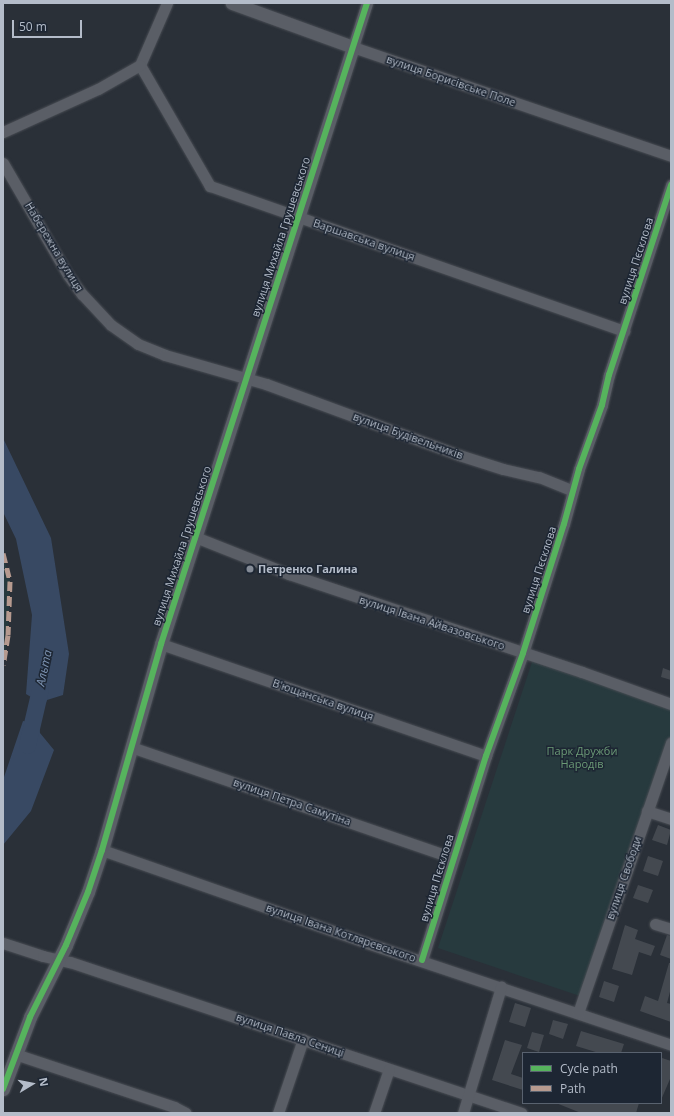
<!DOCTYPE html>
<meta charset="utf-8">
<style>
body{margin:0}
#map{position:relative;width:674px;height:1116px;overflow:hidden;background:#2a3038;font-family:"Open Sans",sans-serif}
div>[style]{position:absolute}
.green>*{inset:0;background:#273a3e}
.water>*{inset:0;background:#384963}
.river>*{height:17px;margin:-8.5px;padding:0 8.5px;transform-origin:8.5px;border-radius:8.5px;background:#384963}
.building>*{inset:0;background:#444950}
.roads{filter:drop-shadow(0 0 1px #484c53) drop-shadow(0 0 1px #484c53)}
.minor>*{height:11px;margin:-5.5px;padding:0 5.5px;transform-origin:5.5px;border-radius:5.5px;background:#5a5e66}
.tertiary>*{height:13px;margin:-6.5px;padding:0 6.5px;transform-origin:6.5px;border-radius:6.5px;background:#5a5e66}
.quiet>*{height:5px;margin-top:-2.5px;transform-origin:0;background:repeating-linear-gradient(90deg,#b69a8f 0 10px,transparent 0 15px)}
.cycleway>*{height:6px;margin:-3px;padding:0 3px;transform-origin:3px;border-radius:3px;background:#56b35d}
.dots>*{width:11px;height:11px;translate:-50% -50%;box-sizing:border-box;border:2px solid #1d2633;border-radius:50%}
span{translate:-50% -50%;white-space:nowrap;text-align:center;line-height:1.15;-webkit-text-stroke:3px #1d2633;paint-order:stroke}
.street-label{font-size:11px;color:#b4bcc9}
.poi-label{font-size:11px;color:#b4bcc9;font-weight:700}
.left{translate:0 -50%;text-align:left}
.park-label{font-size:11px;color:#6b9a76}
.water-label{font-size:12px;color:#7c92b1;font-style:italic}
.frame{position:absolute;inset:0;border:4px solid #b4bcc9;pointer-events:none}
.legend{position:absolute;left:522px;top:1052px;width:140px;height:52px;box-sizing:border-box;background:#1d2633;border:1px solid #59626f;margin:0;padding:5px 7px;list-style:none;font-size:12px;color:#b4bcc9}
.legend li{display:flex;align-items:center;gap:8px;height:20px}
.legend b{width:20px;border:1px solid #59626f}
.north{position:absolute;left:12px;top:1064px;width:40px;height:40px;-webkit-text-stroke:3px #1d2633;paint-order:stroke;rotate:80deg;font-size:11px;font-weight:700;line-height:16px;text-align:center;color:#b4bcc9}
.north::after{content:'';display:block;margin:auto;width:14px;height:18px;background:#b4bcc9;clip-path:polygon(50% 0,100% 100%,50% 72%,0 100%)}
.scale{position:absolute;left:12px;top:20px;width:70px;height:18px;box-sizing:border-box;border:2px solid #b4bcc9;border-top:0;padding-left:5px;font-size:12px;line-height:14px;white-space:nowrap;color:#b4bcc9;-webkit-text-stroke:3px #1d2633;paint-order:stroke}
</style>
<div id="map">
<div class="green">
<div style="clip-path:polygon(3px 553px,10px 581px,8px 635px,3px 665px)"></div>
<div style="clip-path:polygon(533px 659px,671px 707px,671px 736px,583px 997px,438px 948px)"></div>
</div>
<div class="water">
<div style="clip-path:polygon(3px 438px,51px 538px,69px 654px,63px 695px,47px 700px,42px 711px,31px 709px,31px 697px,26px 694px,32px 615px,16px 539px,3px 512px)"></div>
<div style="clip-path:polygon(23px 721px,39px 724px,40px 733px,54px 750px,31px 811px,3px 845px,3px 780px)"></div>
</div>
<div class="river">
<div style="left:27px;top:745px;width:57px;rotate:-76.9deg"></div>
</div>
<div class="building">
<div style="clip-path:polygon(663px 668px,671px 671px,671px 680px,661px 677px)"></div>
<div style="clip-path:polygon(658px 825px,671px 830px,667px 845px,652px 840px)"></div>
<div style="clip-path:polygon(648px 856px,663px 861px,658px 876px,643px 871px)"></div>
<div style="clip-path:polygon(638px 885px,653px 890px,648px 903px,633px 898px)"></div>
<div style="clip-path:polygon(625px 925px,638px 930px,635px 939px,655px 946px,651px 956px,639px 952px,632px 975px,612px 969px)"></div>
<div style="clip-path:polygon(667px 935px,671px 936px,671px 959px,660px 955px)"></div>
<div style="clip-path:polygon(669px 963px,671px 963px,671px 988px,667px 1003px,671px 1004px,671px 1022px,640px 1011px,645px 996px,658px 1001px)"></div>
<div style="clip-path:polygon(604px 981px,619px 986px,614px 1002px,599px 997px)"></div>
<div style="clip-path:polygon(515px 1003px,531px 1008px,525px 1027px,509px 1022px)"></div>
<div style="clip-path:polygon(553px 1020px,568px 1024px,563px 1039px,549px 1034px)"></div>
<div style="clip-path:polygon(581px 1031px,624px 1044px,621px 1053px,599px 1053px,576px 1046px)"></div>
<div style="clip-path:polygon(532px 1032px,544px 1035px,539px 1052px,527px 1048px)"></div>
<div style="clip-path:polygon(505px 1040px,522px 1045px,511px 1074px,523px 1078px,523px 1090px,492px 1080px)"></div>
<div style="clip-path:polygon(662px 1058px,671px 1061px,671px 1080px,670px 1079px,661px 1100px)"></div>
<div style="clip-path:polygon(556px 1103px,639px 1103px,636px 1113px,581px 1113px)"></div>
</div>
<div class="roads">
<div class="minor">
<div style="left:167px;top:3px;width:68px;rotate:113.5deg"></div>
<div style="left:140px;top:65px;width:140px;rotate:60deg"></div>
<div style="left:210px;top:186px;width:439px;rotate:19.3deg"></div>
<div style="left:367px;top:3px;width:46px;rotate:107.7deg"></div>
<div style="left:353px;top:47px;width:336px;rotate:18.9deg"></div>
<div style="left:3px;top:132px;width:104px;rotate:-24.4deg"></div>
<div style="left:98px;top:89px;width:48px;rotate:-29.7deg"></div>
<div style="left:3px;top:163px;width:129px;rotate:59.9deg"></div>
<div style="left:68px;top:275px;width:24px;rotate:54deg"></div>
<div style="left:82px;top:294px;width:42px;rotate:46.9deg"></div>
<div style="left:111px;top:325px;width:33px;rotate:35deg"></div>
<div style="left:138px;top:344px;width:29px;rotate:22deg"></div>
<div style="left:165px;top:355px;width:105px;rotate:16deg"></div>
<div style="left:266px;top:384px;width:206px;rotate:20.2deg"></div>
<div style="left:459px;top:455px;width:46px;rotate:17.7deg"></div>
<div style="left:503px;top:469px;width:37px;rotate:13deg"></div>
<div style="left:539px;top:477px;width:35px;rotate:22deg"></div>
<div style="left:195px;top:537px;width:101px;rotate:21.5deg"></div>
<div style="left:289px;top:574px;width:309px;rotate:18.5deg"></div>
<div style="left:582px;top:672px;width:95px;rotate:19.8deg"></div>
<div style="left:161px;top:644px;width:344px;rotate:19deg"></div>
<div style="left:131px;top:747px;width:341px;rotate:19deg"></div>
<div style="left:647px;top:811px;width:25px;rotate:18deg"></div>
<div style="left:102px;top:850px;width:281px;rotate:19.3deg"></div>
<div style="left:367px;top:943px;width:321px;rotate:18.5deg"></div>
<div style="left:655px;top:924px;width:17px;rotate:17deg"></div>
<div style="left:3px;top:943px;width:42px;rotate:18deg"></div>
<div style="left:43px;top:956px;width:28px;rotate:13deg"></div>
<div style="left:70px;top:962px;width:476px;rotate:18.5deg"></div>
<div style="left:422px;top:960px;width:214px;rotate:-72.6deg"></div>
<div style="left:486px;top:756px;width:109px;rotate:-70.2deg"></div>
<div style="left:523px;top:653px;width:135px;rotate:-72.4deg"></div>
<div style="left:564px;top:524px;width:57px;rotate:-74.7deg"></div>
<div style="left:579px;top:469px;width:68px;rotate:-70.2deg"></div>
<div style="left:602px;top:405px;width:31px;rotate:-77deg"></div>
<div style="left:609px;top:375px;width:200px;rotate:-71.9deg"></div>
<div style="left:578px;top:1013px;width:286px;rotate:-71deg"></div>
<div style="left:15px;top:1054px;width:168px;rotate:18.4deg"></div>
<div style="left:174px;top:1107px;width:13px;rotate:27deg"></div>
<div style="left:278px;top:1113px;width:78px;rotate:-71.3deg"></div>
<div style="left:374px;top:1113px;width:46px;rotate:-71.2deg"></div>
<div style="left:463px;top:1113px;width:132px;rotate:-73.2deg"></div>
</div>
<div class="tertiary">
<div style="left:3px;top:1089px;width:77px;rotate:-69.4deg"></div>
<div style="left:30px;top:1017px;width:80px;rotate:-63.4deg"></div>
<div style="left:66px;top:945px;width:57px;rotate:-67.5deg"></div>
<div style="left:88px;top:892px;width:44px;rotate:-71.6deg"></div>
<div style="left:102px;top:850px;width:214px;rotate:-74deg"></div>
<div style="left:161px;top:644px;width:627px;rotate:-72.17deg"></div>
<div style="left:353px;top:47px;width:129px;rotate:-160deg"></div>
</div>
</div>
<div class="quiet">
<div style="left:3px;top:553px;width:29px;rotate:76deg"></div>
<div style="left:10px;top:581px;width:54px;rotate:92.1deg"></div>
<div style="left:8px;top:635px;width:30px;rotate:99deg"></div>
</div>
<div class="cycleway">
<div style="left:422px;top:960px;width:214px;rotate:-72.6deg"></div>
<div style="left:486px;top:756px;width:109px;rotate:-70.2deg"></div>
<div style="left:523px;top:653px;width:135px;rotate:-72.4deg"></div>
<div style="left:564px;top:524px;width:57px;rotate:-74.7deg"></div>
<div style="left:579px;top:469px;width:68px;rotate:-70.2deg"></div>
<div style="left:602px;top:405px;width:31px;rotate:-77deg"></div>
<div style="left:609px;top:375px;width:200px;rotate:-71.9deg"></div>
<div style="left:3px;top:1089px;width:77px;rotate:-69.4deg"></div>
<div style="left:30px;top:1017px;width:80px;rotate:-63.4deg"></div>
<div style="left:66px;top:945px;width:57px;rotate:-67.5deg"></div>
<div style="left:88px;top:892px;width:44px;rotate:-71.6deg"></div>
<div style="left:102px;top:850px;width:214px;rotate:-74deg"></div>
<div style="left:161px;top:644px;width:673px;rotate:-72.18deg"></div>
</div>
<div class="dots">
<div style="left:250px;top:569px;background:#848b96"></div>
</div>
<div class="street-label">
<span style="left:451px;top:81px;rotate:19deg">вулиця Борисівське Поле</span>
<span style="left:281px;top:237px;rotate:-72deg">вулиця Михайла Грушевського</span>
<span style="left:364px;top:240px;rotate:19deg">Варшавська вулиця</span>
<span style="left:54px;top:247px;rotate:59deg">Набережна вулиця</span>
<span style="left:636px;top:261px;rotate:-72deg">вулиця Пєсклова</span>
<span style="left:408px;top:436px;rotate:20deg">вулиця Будівельників</span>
<span style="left:182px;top:546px;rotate:-72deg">вулиця Михайла Грушевського</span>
<span style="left:539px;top:570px;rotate:-72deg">вулиця Пєсклова</span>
<span style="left:432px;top:623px;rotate:18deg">вулиця Івана Айвазовського</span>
<span style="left:323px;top:700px;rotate:19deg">В'ющанська вулиця</span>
<span style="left:292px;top:802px;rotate:19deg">вулиця Петра Самутіна</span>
<span style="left:437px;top:878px;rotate:-73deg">вулиця Пєсклова</span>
<span style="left:624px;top:878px;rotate:-71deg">вулиця Свободи</span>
<span style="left:341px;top:933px;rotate:19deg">вулиця Івана Котляревського</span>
<span style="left:290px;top:1035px;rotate:19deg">вулиця Павла Сениці</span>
</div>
<div class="poi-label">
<span class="left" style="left:258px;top:569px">Петренко Галина</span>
</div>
<div class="park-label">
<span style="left:582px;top:758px">Парк Дружби<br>Народів</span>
</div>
<div class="water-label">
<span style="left:44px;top:668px;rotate:-78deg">Альта</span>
</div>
<div class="frame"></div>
<ul class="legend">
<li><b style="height:5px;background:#56b35d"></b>Cycle path</li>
<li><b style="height:5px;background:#b69a8f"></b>Path</li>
</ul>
<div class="north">N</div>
<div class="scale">50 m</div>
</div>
